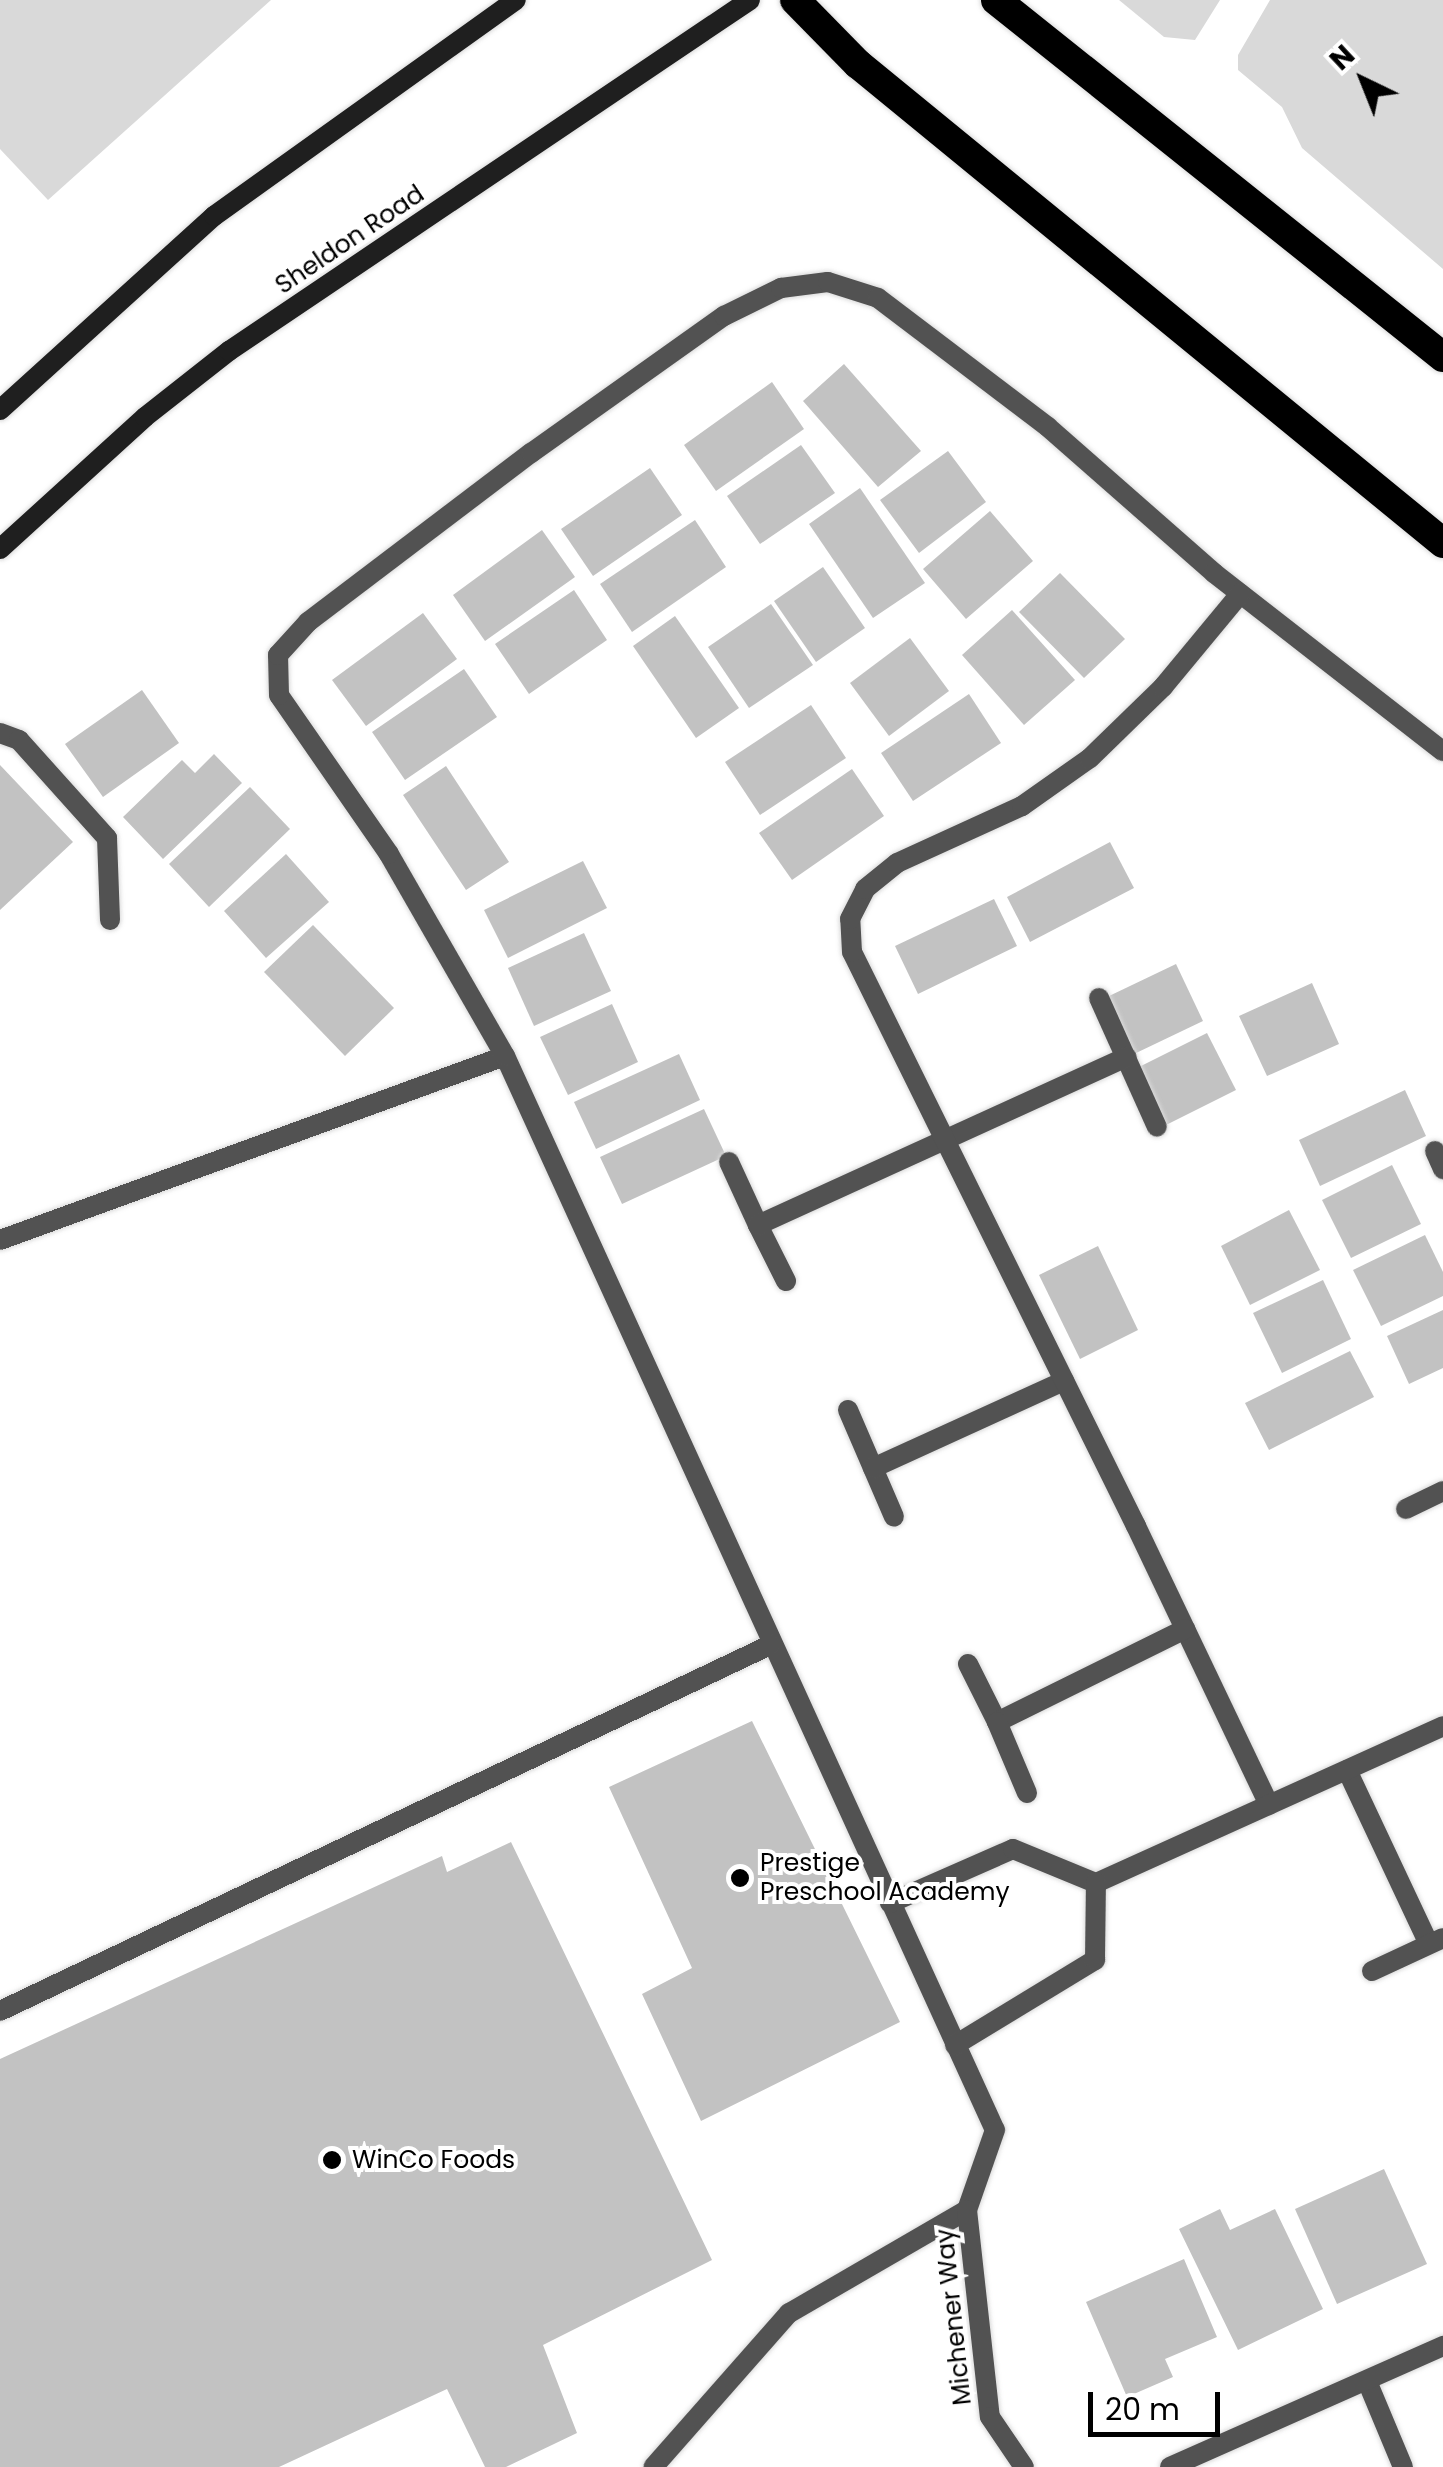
<!DOCTYPE html>
<style>
body{margin:0}
#map{position:relative;width:1443px;height:2467px;overflow:hidden;background:#fff;font-family:Poppins,sans-serif}
div>[style]{position:absolute}
.green>*{inset:0;background:#d9d9d9}
.building>*{inset:0;background:#c2c2c2}
.roads{filter:drop-shadow(0 0 2px #dbdbdb) drop-shadow(0 0 2px #dbdbdb)}
.lane>*{height:20px;margin:-10px;padding:0 10px;transform-origin:10px;border-radius:10px;background:#525252}
.street>*{height:20px;margin:-10px;padding:0 10px;transform-origin:10px;border-radius:10px;background:#525252}
.secondary>*{height:20px;margin:-10px;padding:0 10px;transform-origin:10px;border-radius:10px;background:#1f1f1f}
.highway>*{height:30px;margin:-15px;padding:0 15px;transform-origin:15px;border-radius:15px;background:#000}
.dots>*{width:28px;height:28px;translate:-50% -50%;box-sizing:border-box;border:5px solid #fff;border-radius:50%}
span{translate:-50% -50%;white-space:nowrap;text-align:center;line-height:1.15;-webkit-text-stroke:8px #fff;paint-order:stroke}
.street-label{font-size:25px;color:#000}
.poi-label{font-size:25px;color:#000}
.left{translate:0 -50%;text-align:left}
.north{position:absolute;left:1313px;top:30px;width:100px;height:100px;-webkit-text-stroke:8px #fff;paint-order:stroke;rotate:317deg;font-size:28px;font-weight:700;line-height:40px;text-align:center;color:#000}
.north::after{content:'';display:block;margin:auto;width:35px;height:45px;background:#000;clip-path:polygon(50% 0,100% 100%,50% 72%,0 100%)}
.scale{position:absolute;left:1088px;top:2392px;width:132px;height:45px;box-sizing:border-box;border:5px solid #000;border-top:0;padding-left:12px;font-size:30px;line-height:35px;white-space:nowrap;color:#000;-webkit-text-stroke:8px #fff;paint-order:stroke}
</style>
<div id="map">
<div class="green">
<div style="clip-path:polygon(0 0,271px 0,48px 200px,0 149px)"></div>
<div style="clip-path:polygon(1119px 0,1220px 0,1195px 40px,1164px 37px)"></div>
<div style="clip-path:polygon(1270px 0,1443px 0,1443px 269px,1302px 148px,1282px 107px,1238px 70px,1238px 55px)"></div>
</div>
<div class="building">
<div style="clip-path:polygon(844px 364px,921px 451px,878px 487px,803px 401px)"></div>
<div style="clip-path:polygon(772px 382px,804px 429px,716px 491px,684px 445px)"></div>
<div style="clip-path:polygon(801px 445px,835px 493px,760px 544px,727px 496px)"></div>
<div style="clip-path:polygon(948px 451px,986px 502px,919px 553px,880px 500px)"></div>
<div style="clip-path:polygon(650px 468px,682px 515px,593px 576px,561px 529px)"></div>
<div style="clip-path:polygon(860px 488px,925px 583px,873px 618px,809px 524px)"></div>
<div style="clip-path:polygon(990px 511px,1033px 561px,966px 619px,923px 569px)"></div>
<div style="clip-path:polygon(695px 520px,726px 567px,632px 632px,600px 584px)"></div>
<div style="clip-path:polygon(542px 530px,575px 577px,485px 641px,453px 595px)"></div>
<div style="clip-path:polygon(823px 567px,865px 628px,816px 662px,774px 601px)"></div>
<div style="clip-path:polygon(1060px 573px,1125px 639px,1084px 678px,1019px 612px)"></div>
<div style="clip-path:polygon(574px 590px,607px 640px,529px 694px,495px 644px)"></div>
<div style="clip-path:polygon(771px 604px,813px 665px,749px 708px,708px 647px)"></div>
<div style="clip-path:polygon(1012px 610px,1075px 680px,1024px 725px,962px 655px)"></div>
<div style="clip-path:polygon(423px 613px,457px 659px,366px 726px,332px 680px)"></div>
<div style="clip-path:polygon(675px 616px,739px 708px,696px 738px,633px 646px)"></div>
<div style="clip-path:polygon(910px 638px,949px 691px,889px 736px,850px 683px)"></div>
<div style="clip-path:polygon(464px 669px,497px 717px,405px 780px,372px 732px)"></div>
<div style="clip-path:polygon(142px 690px,179px 743px,103px 797px,65px 744px)"></div>
<div style="clip-path:polygon(969px 694px,1001px 743px,913px 801px,881px 753px)"></div>
<div style="clip-path:polygon(811px 705px,846px 758px,760px 815px,725px 762px)"></div>
<div style="clip-path:polygon(214px 754px,242px 783px,163px 859px,123px 817px,182px 760px,195px 773px)"></div>
<div style="clip-path:polygon(0 765px,73px 842px,0 910px)"></div>
<div style="clip-path:polygon(446px 766px,509px 862px,466px 890px,403px 795px)"></div>
<div style="clip-path:polygon(852px 769px,884px 816px,792px 880px,759px 833px)"></div>
<div style="clip-path:polygon(250px 787px,290px 829px,209px 907px,169px 864px)"></div>
<div style="clip-path:polygon(1110px 842px,1134px 888px,1030px 942px,1007px 897px)"></div>
<div style="clip-path:polygon(286px 854px,329px 902px,266px 958px,224px 911px)"></div>
<div style="clip-path:polygon(583px 861px,607px 908px,508px 958px,484px 910px)"></div>
<div style="clip-path:polygon(994px 899px,1017px 946px,918px 994px,895px 946px)"></div>
<div style="clip-path:polygon(313px 925px,394px 1008px,345px 1056px,264px 972px)"></div>
<div style="clip-path:polygon(584px 933px,611px 991px,534px 1026px,508px 968px)"></div>
<div style="clip-path:polygon(1176px 964px,1203px 1021px,1134px 1054px,1107px 997px)"></div>
<div style="clip-path:polygon(1312px 983px,1339px 1044px,1267px 1076px,1239px 1016px)"></div>
<div style="clip-path:polygon(612px 1004px,638px 1062px,568px 1095px,540px 1037px)"></div>
<div style="clip-path:polygon(1207px 1033px,1236px 1090px,1164px 1126px,1135px 1069px)"></div>
<div style="clip-path:polygon(679px 1054px,700px 1100px,596px 1149px,574px 1102px)"></div>
<div style="clip-path:polygon(1405px 1090px,1426px 1136px,1320px 1186px,1299px 1140px)"></div>
<div style="clip-path:polygon(704px 1109px,726px 1156px,622px 1204px,600px 1157px)"></div>
<div style="clip-path:polygon(1392px 1165px,1421px 1224px,1351px 1258px,1322px 1200px)"></div>
<div style="clip-path:polygon(1289px 1210px,1320px 1270px,1250px 1305px,1221px 1246px)"></div>
<div style="clip-path:polygon(1425px 1235px,1443px 1272px,1443px 1296px,1381px 1326px,1353px 1270px)"></div>
<div style="clip-path:polygon(1098px 1246px,1138px 1330px,1080px 1359px,1039px 1275px)"></div>
<div style="clip-path:polygon(1323px 1280px,1351px 1339px,1282px 1373px,1253px 1313px)"></div>
<div style="clip-path:polygon(1443px 1310px,1443px 1368px,1409px 1384px,1387px 1336px)"></div>
<div style="clip-path:polygon(1350px 1351px,1374px 1397px,1269px 1450px,1245px 1403px)"></div>
<div style="clip-path:polygon(752px 1721px,900px 2022px,701px 2121px,642px 1994px,692px 1968px,609px 1787px)"></div>
<div style="clip-path:polygon(511px 1842px,712px 2260px,543px 2345px,577px 2433px,506px 2467px,485px 2467px,447px 2389px,279px 2467px,0 2467px,0 2059px,442px 1856px,447px 1872px)"></div>
<div style="clip-path:polygon(1384px 2169px,1427px 2264px,1337px 2304px,1295px 2209px)"></div>
<div style="clip-path:polygon(1220px 2209px,1230px 2230px,1275px 2209px,1323px 2309px,1238px 2350px,1179px 2229px)"></div>
<div style="clip-path:polygon(1184px 2259px,1217px 2337px,1165px 2359px,1173px 2377px,1127px 2397px,1086px 2302px)"></div>
</div>
<div class="roads">
<div class="lane">
<div style="left:0;top:733px;width:20px;rotate:20deg"></div>
<div style="left:19px;top:740px;width:132px;rotate:48.1deg"></div>
<div style="left:107px;top:838px;width:82px;rotate:87.9deg"></div>
<div style="left:1099px;top:998px;width:141px;rotate:65.8deg"></div>
<div style="left:1435px;top:1151px;width:20px;rotate:66deg"></div>
<div style="left:729px;top:1162px;width:69px;rotate:65.3deg"></div>
<div style="left:0;top:1240px;width:537px;rotate:-20.02deg"></div>
<div style="left:505px;top:1056px;width:1180px;rotate:65.48deg"></div>
<div style="left:995px;top:2130px;width:85px;rotate:109.3deg"></div>
<div style="left:967px;top:2210px;width:206px;rotate:149.9deg"></div>
<div style="left:789px;top:2313px;width:205px;rotate:131.4deg"></div>
<div style="left:786px;top:1281px;width:63px;rotate:-116.6deg"></div>
<div style="left:758px;top:1225px;width:405px;rotate:-24.5deg"></div>
<div style="left:848px;top:1410px;width:116px;rotate:66.7deg"></div>
<div style="left:873px;top:1468px;width:210px;rotate:-24.5deg"></div>
<div style="left:1406px;top:1509px;width:41px;rotate:-25.9deg"></div>
<div style="left:1136px;top:1526px;width:309px;rotate:64.5deg"></div>
<div style="left:968px;top:1664px;width:65px;rotate:63.4deg"></div>
<div style="left:997px;top:1722px;width:210px;rotate:-26.3deg"></div>
<div style="left:997px;top:1722px;width:77px;rotate:67.1deg"></div>
<div style="left:1347px;top:1770px;width:192px;rotate:64.8deg"></div>
<div style="left:890px;top:1903px;width:134px;rotate:-23.7deg"></div>
<div style="left:1013px;top:1849px;width:90px;rotate:22.3deg"></div>
<div style="left:1096px;top:1883px;width:381px;rotate:-24.3deg"></div>
<div style="left:1372px;top:1971px;width:78px;rotate:-24.9deg"></div>
<div style="left:0;top:2011px;width:853px;rotate:-25.42deg"></div>
<div style="left:955px;top:2045px;width:164px;rotate:-31.3deg"></div>
<div style="left:1095px;top:1960px;width:77px;rotate:-89.3deg"></div>
</div>
<div class="street">
<div style="left:505px;top:1056px;width:233px;rotate:-119.9deg"></div>
<div style="left:389px;top:854px;width:193px;rotate:-124.7deg"></div>
<div style="left:279px;top:695px;width:40px;rotate:-91.4deg"></div>
<div style="left:278px;top:655px;width:45px;rotate:-47.7deg"></div>
<div style="left:308px;top:622px;width:280px;rotate:-37.2deg"></div>
<div style="left:531px;top:453px;width:237px;rotate:-35.4deg"></div>
<div style="left:724px;top:316px;width:64px;rotate:-26.2deg"></div>
<div style="left:781px;top:288px;width:47px;rotate:-7.3deg"></div>
<div style="left:828px;top:282px;width:52px;rotate:17.7deg"></div>
<div style="left:878px;top:298px;width:213px;rotate:37.2deg"></div>
<div style="left:1048px;top:427px;width:221px;rotate:41.3deg"></div>
<div style="left:1214px;top:573px;width:290px;rotate:37.9deg"></div>
<div style="left:1136px;top:1526px;width:640px;rotate:-116.32deg"></div>
<div style="left:852px;top:952px;width:33px;rotate:-93deg"></div>
<div style="left:850px;top:919px;width:34px;rotate:-63deg"></div>
<div style="left:865px;top:889px;width:41px;rotate:-39.1deg"></div>
<div style="left:897px;top:863px;width:137px;rotate:-24.5deg"></div>
<div style="left:1022px;top:806px;width:83px;rotate:-35.2deg"></div>
<div style="left:1090px;top:758px;width:102px;rotate:-44.2deg"></div>
<div style="left:1163px;top:687px;width:121px;rotate:-50.4deg"></div>
<div style="left:967px;top:2210px;width:208px;rotate:83.7deg"></div>
<div style="left:990px;top:2417px;width:60px;rotate:55.8deg"></div>
<div style="left:1367px;top:2381px;width:93px;rotate:67.3deg"></div>
<div style="left:1170px;top:2467px;width:299px;rotate:-23.9deg"></div>
</div>
<div class="secondary">
<div style="left:0;top:410px;width:289px;rotate:-42.2deg"></div>
<div style="left:214px;top:216px;width:371px;rotate:-35.6deg"></div>
<div style="left:0;top:549px;width:196px;rotate:-42.3deg"></div>
<div style="left:145px;top:417px;width:107px;rotate:-38.2deg"></div>
<div style="left:229px;top:351px;width:628px;rotate:-33.97deg"></div>
</div>
<div class="highway">
<div style="left:795px;top:0;width:90px;rotate:45.5deg"></div>
<div style="left:858px;top:64px;width:756px;rotate:39.31deg"></div>
<div style="left:996px;top:0;width:572px;rotate:38.61deg"></div>
</div>
</div>
<div class="dots">
<div style="left:740px;top:1878px;background:#000"></div>
<div style="left:332px;top:2160px;background:#000"></div>
</div>
<div class="street-label">
<span style="left:350px;top:240px;rotate:-34deg">Sheldon Road</span>
<span style="left:954px;top:2317px;rotate:-96deg">Michener Way</span>
</div>
<div class="poi-label">
<span class="left" style="left:760px;top:1878px">Prestige<br>Preschool Academy</span>
<span class="left" style="left:352px;top:2160px">WinCo Foods</span>
</div>
<div class="north">N</div>
<div class="scale">20 m</div>
</div>
